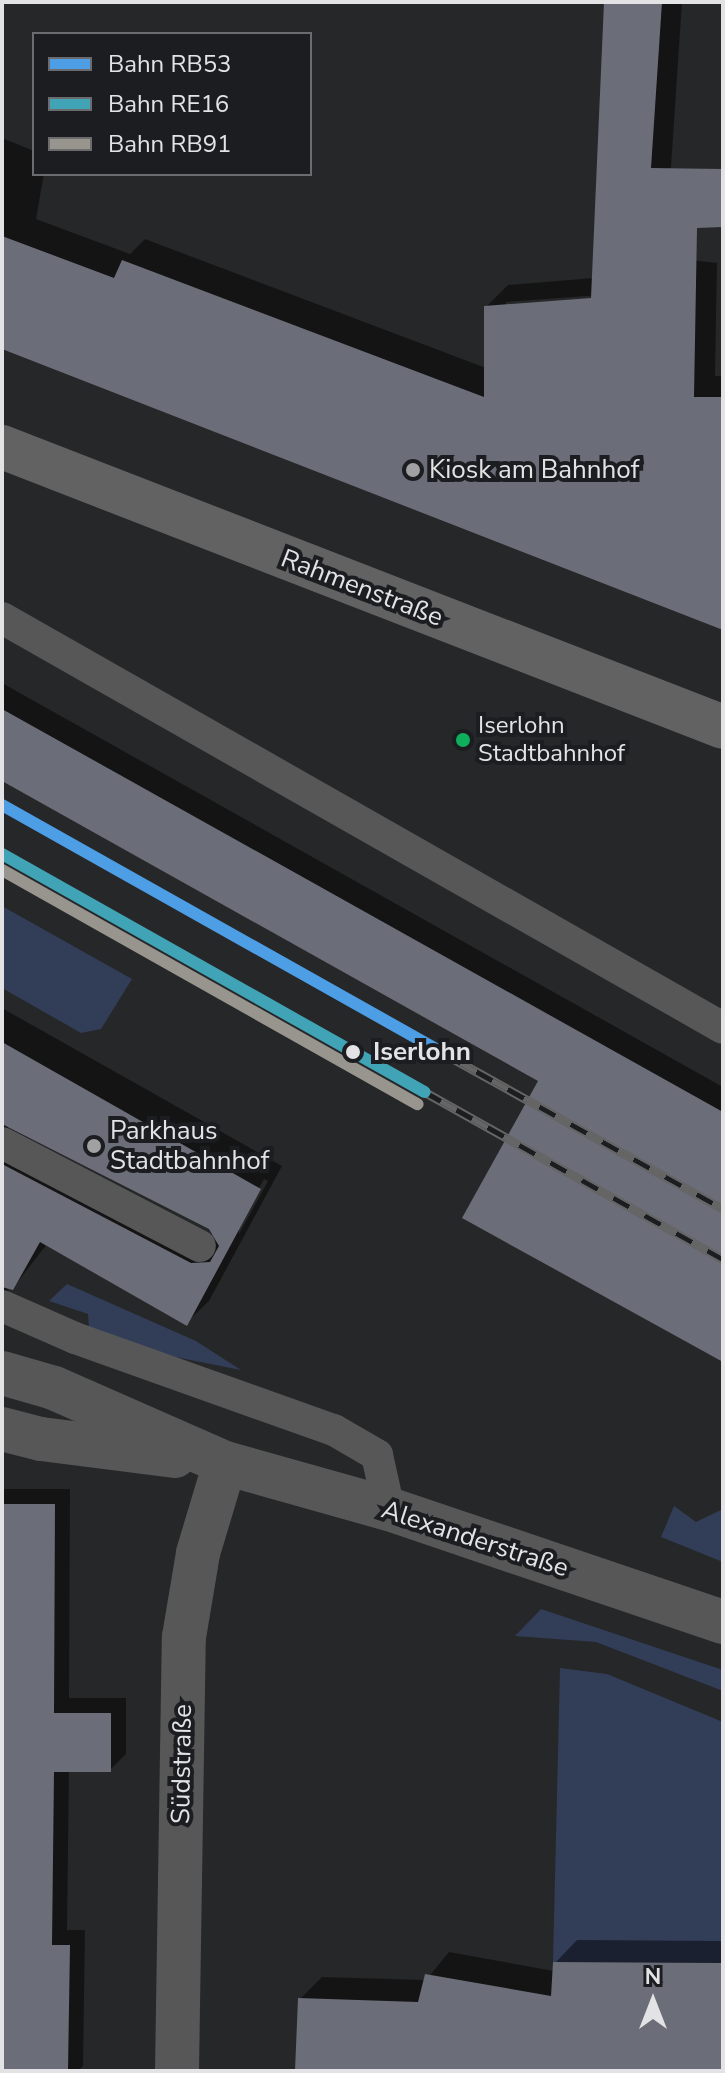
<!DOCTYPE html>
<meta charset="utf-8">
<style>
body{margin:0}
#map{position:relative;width:725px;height:2073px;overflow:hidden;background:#262728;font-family:"Nunito Sans",sans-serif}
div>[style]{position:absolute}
.green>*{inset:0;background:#323d58}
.shadow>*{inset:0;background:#0007}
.building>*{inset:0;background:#6b6e79}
.service>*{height:32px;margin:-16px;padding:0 16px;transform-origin:16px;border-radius:16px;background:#575758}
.minor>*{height:44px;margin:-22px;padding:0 22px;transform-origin:22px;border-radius:22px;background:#575758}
.tertiary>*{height:44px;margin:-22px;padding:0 22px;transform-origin:22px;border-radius:22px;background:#575758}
.secondary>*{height:44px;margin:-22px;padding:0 22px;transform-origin:22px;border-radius:22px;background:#626263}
.rail>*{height:9px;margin-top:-4.5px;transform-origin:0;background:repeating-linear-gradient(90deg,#1c1d20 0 18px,#656565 0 36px);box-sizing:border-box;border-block:2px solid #656565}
.rail-1>*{height:12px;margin:-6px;padding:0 6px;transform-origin:6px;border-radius:6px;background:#4d9ee5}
.rail-2>*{height:12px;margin:-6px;padding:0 6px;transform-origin:6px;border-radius:6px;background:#40a3b6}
.rail-3>*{height:12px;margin:-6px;padding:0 6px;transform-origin:6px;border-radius:6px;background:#98958f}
.dots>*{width:22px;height:22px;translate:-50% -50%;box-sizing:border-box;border:4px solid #1c1d20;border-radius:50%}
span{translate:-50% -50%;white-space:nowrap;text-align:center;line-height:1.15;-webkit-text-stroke:8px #1c1d20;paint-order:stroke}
.bus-label{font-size:24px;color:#e3e3e5}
.left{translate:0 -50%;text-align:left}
.poi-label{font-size:26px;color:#e3e3e5}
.street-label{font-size:26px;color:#e3e3e5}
.stop-label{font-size:26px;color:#e3e3e5;font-weight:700}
.frame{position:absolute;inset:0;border:4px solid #e3e3e5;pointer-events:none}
.legend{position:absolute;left:32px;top:32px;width:280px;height:144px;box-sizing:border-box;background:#1c1d20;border:2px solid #6c6c6f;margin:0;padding:10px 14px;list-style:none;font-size:24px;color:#e3e3e5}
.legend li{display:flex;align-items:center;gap:16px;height:40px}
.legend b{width:40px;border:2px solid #6c6c6f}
.north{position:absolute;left:613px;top:1961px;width:80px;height:80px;-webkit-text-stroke:6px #1c1d20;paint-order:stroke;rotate:0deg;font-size:22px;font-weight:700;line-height:32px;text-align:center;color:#e3e3e5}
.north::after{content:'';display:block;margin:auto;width:28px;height:36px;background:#e3e3e5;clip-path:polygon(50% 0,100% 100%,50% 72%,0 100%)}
</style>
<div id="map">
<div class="green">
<div style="clip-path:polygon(2px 906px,132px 979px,101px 1029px,81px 1033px,2px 988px)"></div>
<div style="clip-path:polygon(67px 1284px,196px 1341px,241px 1370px,155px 1353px,89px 1328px,88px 1314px,49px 1301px)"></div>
<div style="clip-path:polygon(674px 1506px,696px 1522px,723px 1509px,723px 1562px,661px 1537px)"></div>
<div style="clip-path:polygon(541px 1609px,723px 1670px,723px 1691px,596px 1642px,515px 1636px)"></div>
<div style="clip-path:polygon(560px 1668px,607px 1674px,723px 1722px,723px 1963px,553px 1962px)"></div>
</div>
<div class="shadow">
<div style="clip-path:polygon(evenodd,606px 2px,682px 2px,665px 257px,717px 263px,715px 376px,723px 376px,723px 628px,2px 348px,2px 138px,34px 151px,34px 174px,44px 174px,36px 219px,130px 254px,145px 239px,486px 368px,486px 307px,508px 285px,594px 278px,606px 2px,601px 295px,601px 299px,506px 306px,506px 302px,601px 295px)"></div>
<div style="clip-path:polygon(2px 683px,723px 1087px,723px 1360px,540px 1080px,2px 778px)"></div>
<div style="clip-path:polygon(evenodd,2px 1008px,282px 1166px,209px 1301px,186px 1323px,47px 1244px,13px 1288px,5px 1286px,14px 1299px,2px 1317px,2px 1008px,5px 1123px,210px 1228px,220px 1243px,15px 1138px,5px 1123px,2px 1008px,264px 1179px,268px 1181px,239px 1234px,239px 1225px,264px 1179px)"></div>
<div style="clip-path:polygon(2px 1489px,70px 1489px,69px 1698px,126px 1698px,126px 1754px,110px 1770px,69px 1770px,67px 1930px,85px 1930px,83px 2066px,78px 2071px,2px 2071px)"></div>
<div style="clip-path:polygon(577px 1940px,723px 1941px,723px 2071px,297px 2071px,300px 1999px,322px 1977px,426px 1980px,449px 1952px,554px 1971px,555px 1963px)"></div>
</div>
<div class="building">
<div style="clip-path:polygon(604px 2px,662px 2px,651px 168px,723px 169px,723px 227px,697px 228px,694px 397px,723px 397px,723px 630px,2px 349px,2px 236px,114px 278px,122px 260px,484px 397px,484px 306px,591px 298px)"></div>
<div style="clip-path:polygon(2px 709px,723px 1112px,723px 1362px,462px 1218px,538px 1081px,2px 781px)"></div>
<div style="clip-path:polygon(2px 1042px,261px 1189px,187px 1326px,40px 1242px,13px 1290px,2px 1287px,2px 1164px,191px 1263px,210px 1262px,219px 1246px,209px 1229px,2px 1124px)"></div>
<div style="clip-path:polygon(2px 1504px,55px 1504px,54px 1713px,111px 1713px,111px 1772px,54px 1772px,52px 1945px,70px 1945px,68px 2071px,2px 2071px)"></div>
<div style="clip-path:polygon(553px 1962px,723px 1963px,723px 2071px,295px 2071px,298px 1998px,418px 2002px,425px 1974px,551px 1996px)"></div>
</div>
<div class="service">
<div style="left:2px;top:618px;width:829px;rotate:29.62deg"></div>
<div style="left:2px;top:1143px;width:223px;rotate:27.5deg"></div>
<div style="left:2px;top:1306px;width:80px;rotate:23.7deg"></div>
<div style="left:75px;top:1338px;width:275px;rotate:19.6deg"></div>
<div style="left:334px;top:1430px;width:50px;rotate:30.2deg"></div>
<div style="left:377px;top:1455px;width:55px;rotate:77.5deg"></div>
</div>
<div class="minor">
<div style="left:177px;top:2071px;width:434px;rotate:-89.1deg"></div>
<div style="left:184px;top:1637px;width:85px;rotate:-80.5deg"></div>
<div style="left:198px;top:1553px;width:94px;rotate:-73.3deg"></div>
</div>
<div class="tertiary">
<div style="left:2px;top:1373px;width:54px;rotate:16.1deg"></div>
<div style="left:54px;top:1388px;width:187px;rotate:23.7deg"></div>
<div style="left:225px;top:1463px;width:170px;rotate:15.7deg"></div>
<div style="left:389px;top:1509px;width:353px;rotate:18.7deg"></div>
<div style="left:2px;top:1429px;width:40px;rotate:14.4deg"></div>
<div style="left:41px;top:1439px;width:135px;rotate:7.2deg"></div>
</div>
<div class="secondary">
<div style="left:2px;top:447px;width:773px;rotate:21.22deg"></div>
</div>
<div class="rail">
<div style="left:445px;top:1054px;width:318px;rotate:29.1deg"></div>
<div style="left:425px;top:1092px;width:342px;rotate:29.3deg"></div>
</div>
<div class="rail-1">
<div style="left:2px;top:805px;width:508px;rotate:29.34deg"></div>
</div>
<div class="rail-2">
<div style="left:2px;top:854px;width:485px;rotate:29.4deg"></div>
</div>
<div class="rail-3">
<div style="left:2px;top:870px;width:477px;rotate:29.4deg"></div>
</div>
<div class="dots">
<div style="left:413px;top:470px;background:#a1a1a3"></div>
<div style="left:463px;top:740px;background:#0daf5c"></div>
<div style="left:353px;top:1052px;background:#e3e3e5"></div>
<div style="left:94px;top:1146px;background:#a1a1a3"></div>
</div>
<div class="bus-label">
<span class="left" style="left:478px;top:740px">Iserlohn<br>Stadtbahnhof</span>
</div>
<div class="poi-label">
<span class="left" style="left:429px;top:470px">Kiosk am Bahnhof</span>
<span class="left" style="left:110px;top:1146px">Parkhaus<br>Stadtbahnhof</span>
</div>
<div class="street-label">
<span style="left:362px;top:588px;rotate:21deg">Rahmenstraße</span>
<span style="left:475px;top:1539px;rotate:18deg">Alexanderstraße</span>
<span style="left:182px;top:1764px;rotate:-89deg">Südstraße</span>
</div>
<div class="stop-label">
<span class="left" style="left:373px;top:1052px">Iserlohn</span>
</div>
<div class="frame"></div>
<ul class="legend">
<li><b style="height:10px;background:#4d9ee5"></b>Bahn RB53</li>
<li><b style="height:10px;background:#40a3b6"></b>Bahn RE16</li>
<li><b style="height:10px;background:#98958f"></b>Bahn RB91</li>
</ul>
<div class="north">N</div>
</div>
